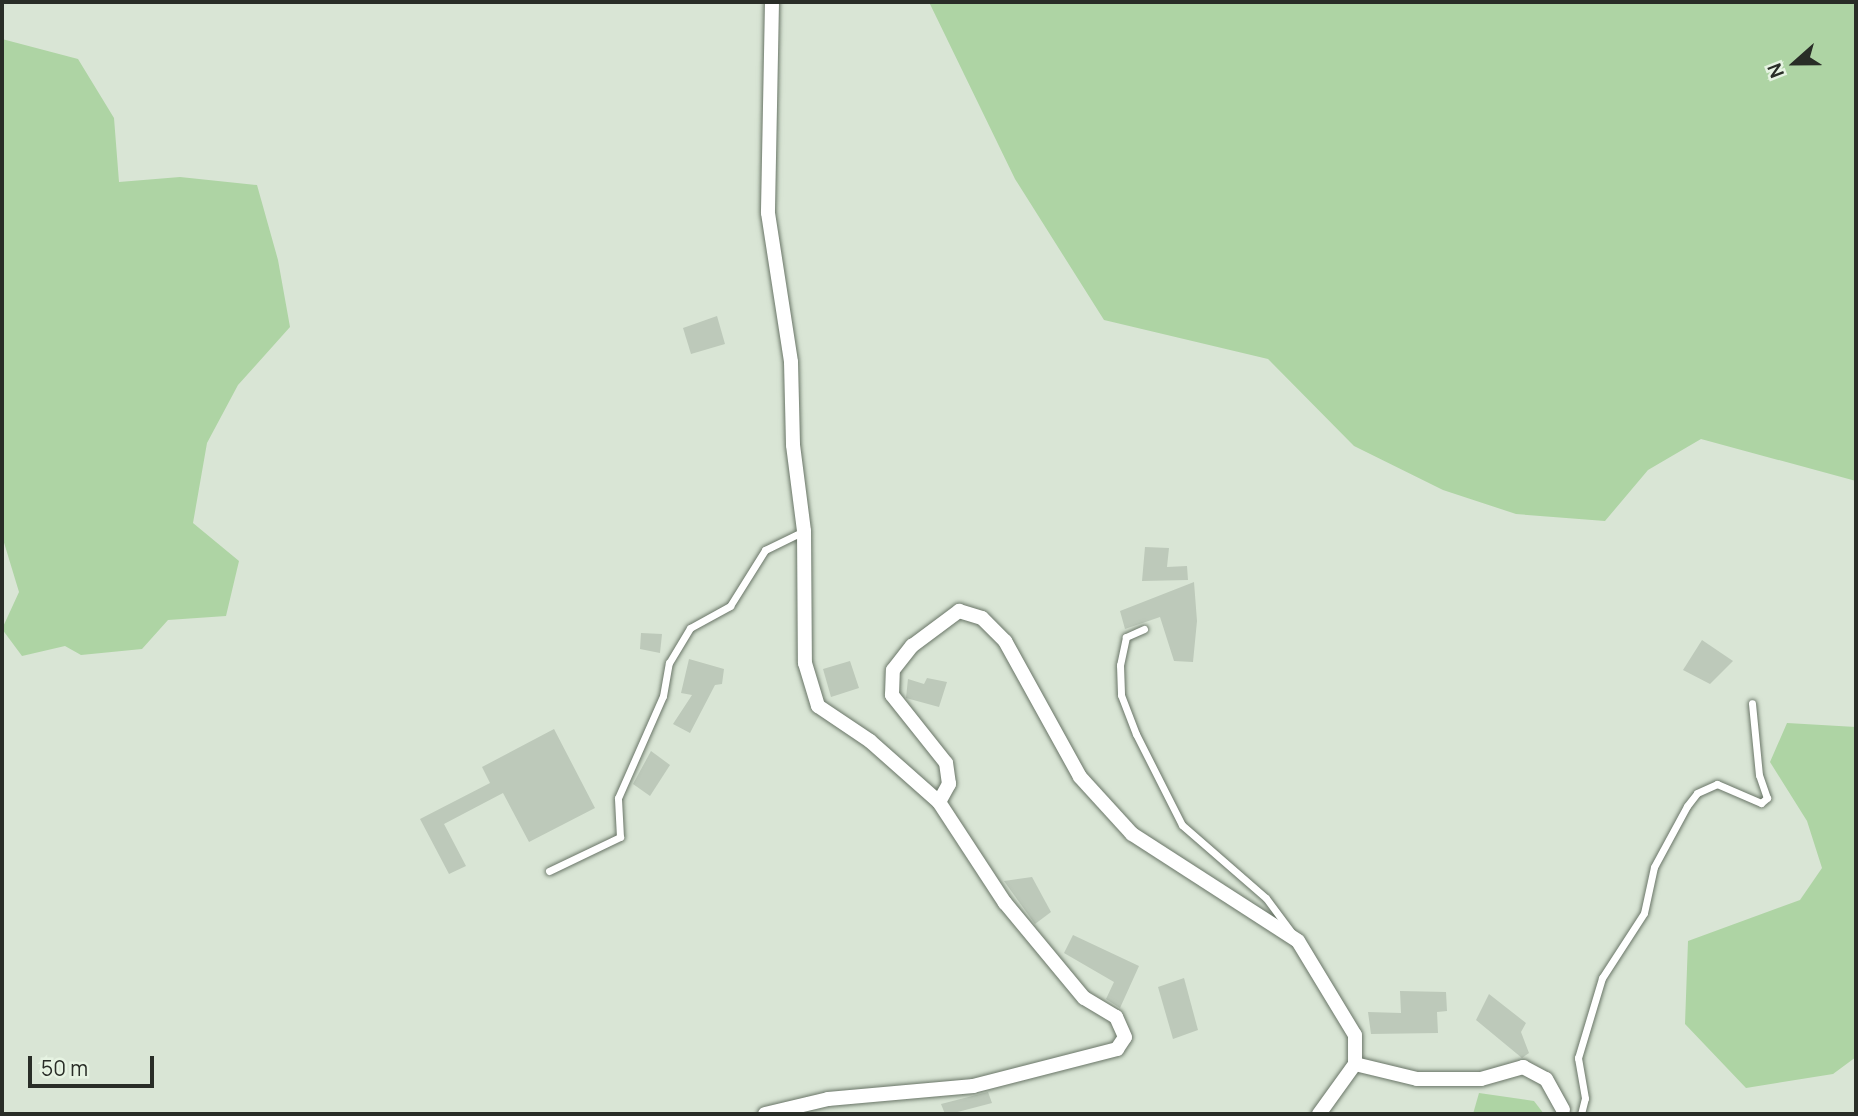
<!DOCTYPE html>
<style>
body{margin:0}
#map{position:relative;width:1858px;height:1116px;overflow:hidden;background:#d9e5d5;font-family:Manrope,sans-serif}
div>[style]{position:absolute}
.green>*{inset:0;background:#aed4a4}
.building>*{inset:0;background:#bdc9ba}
.roads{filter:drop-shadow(0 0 2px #697567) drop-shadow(0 0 2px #697567)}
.lane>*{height:7px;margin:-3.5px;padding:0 3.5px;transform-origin:3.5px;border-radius:3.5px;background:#fff}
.street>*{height:14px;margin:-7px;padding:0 7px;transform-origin:7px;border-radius:7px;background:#fff}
span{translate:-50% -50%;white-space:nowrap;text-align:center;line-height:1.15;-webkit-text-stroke:5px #e6f3e2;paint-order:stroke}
.frame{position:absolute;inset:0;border:4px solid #292d27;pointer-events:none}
.north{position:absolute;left:1760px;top:28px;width:70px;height:70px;-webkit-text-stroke:5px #e6f3e2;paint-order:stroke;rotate:249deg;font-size:19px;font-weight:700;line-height:28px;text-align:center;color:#292d27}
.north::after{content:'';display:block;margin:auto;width:24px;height:32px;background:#292d27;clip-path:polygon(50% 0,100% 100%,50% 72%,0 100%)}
.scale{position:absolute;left:28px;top:1056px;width:126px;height:32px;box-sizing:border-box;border:4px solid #292d27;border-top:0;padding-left:9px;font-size:21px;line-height:24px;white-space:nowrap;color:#292d27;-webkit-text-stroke:5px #e6f3e2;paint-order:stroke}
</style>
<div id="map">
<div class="green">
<div style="clip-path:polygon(929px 2px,1856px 2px,1856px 481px,1701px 439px,1648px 470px,1605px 521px,1516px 514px,1443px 490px,1354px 446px,1268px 359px,1104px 320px,1015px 179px)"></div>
<div style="clip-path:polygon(2px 39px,78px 59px,114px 118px,119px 182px,180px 177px,257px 185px,278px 260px,290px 327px,238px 385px,207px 443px,193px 523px,239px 561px,226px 616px,168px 620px,142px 649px,81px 655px,65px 646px,22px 656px,2px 629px,19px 592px,2px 536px)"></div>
<div style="clip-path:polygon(1787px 723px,1856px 727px,1856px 1057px,1833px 1074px,1746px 1088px,1685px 1024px,1688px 941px,1800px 900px,1822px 868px,1807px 821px,1770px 762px)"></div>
<div style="clip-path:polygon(1479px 1093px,1534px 1101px,1544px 1114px,1473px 1114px)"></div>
</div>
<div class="building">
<div style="clip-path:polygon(717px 316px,725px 344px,691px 354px,683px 328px)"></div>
<div style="clip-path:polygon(1145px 547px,1169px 548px,1167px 567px,1187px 566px,1188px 580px,1142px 581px)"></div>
<div style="clip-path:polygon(1194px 582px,1197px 621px,1193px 662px,1174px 661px,1160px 617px,1125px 629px,1120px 611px)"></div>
<div style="clip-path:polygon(641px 633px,662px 634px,660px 653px,640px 649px)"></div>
<div style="clip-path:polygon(1702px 640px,1733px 661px,1710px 684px,1683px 670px)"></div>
<div style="clip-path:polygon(689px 659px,724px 669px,722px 684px,715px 685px,690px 733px,673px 724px,692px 695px,681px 693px)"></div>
<div style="clip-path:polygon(850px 661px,859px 688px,831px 697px,823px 669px)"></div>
<div style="clip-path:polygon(927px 678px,947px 682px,939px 707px,906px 698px,908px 679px,924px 684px)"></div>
<div style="clip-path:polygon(554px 729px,595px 808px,529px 842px,503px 793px,444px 824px,466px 866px,449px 874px,420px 819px,490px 783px,482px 767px)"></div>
<div style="clip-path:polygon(651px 751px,670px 765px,650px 796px,633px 784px)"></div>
<div style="clip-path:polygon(1032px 877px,1051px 912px,1035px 924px,1004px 881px)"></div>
<div style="clip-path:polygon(1073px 935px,1139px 966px,1120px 1008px,1106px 999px,1114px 982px,1064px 953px)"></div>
<div style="clip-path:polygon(1184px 978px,1198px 1030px,1173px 1039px,1158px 987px)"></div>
<div style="clip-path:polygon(1400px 991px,1446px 992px,1447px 1011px,1437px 1012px,1438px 1033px,1371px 1034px,1368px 1012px,1401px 1013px)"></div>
<div style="clip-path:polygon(1489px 994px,1526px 1023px,1521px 1032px,1529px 1053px,1522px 1058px,1476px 1020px)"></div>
<div style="clip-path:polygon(988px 1092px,992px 1103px,950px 1114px,945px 1114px,941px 1104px)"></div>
</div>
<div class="roads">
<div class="lane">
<div style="left:1144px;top:629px;width:20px;rotate:156deg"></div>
<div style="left:1126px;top:637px;width:29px;rotate:102deg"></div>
<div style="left:1120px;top:665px;width:30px;rotate:88deg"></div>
<div style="left:1121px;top:695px;width:42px;rotate:69deg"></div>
<div style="left:1136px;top:734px;width:102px;rotate:63.2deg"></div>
<div style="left:1182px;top:825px;width:111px;rotate:41deg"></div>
<div style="left:1266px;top:898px;width:44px;rotate:53.4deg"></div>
<div style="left:549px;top:871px;width:79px;rotate:-25.6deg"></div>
<div style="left:620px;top:837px;width:39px;rotate:-93deg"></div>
<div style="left:618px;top:798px;width:111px;rotate:-66.2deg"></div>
<div style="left:663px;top:696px;width:34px;rotate:-80deg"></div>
<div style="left:669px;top:663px;width:41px;rotate:-59deg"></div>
<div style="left:690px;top:628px;width:46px;rotate:-28.8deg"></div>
<div style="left:730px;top:606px;width:66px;rotate:-58deg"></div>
<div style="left:765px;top:550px;width:43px;rotate:-26deg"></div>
<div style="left:1581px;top:1114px;width:16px;rotate:-76deg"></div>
<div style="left:1585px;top:1098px;width:41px;rotate:-99.9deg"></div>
<div style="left:1578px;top:1058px;width:84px;rotate:-73.3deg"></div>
<div style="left:1602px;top:978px;width:77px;rotate:-57.1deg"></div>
<div style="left:1644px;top:913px;width:47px;rotate:-77.7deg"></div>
<div style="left:1654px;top:867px;width:69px;rotate:-61.6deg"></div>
<div style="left:1687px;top:806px;width:16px;rotate:-52deg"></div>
<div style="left:1697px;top:793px;width:22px;rotate:-24deg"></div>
<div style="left:1717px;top:784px;width:48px;rotate:23.4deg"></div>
<div style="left:1761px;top:803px;width:8px;rotate:-40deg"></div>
<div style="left:1767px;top:798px;width:24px;rotate:-109deg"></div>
<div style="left:1759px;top:775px;width:72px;rotate:-95.6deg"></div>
</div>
<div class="street">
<div style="left:772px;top:2px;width:211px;rotate:91.1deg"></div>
<div style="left:768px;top:213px;width:151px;rotate:81.2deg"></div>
<div style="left:791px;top:362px;width:83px;rotate:88.6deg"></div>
<div style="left:793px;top:445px;width:87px;rotate:82.7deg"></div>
<div style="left:804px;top:531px;width:132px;rotate:89.6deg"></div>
<div style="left:805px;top:663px;width:45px;rotate:73.2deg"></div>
<div style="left:818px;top:706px;width:63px;rotate:33.9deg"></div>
<div style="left:870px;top:741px;width:92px;rotate:41.5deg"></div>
<div style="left:939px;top:802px;width:21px;rotate:-61deg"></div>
<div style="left:949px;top:784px;width:21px;rotate:-98deg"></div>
<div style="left:946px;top:763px;width:87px;rotate:-128.5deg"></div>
<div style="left:892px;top:695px;width:25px;rotate:-88deg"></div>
<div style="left:893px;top:670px;width:31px;rotate:-52deg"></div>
<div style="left:912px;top:646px;width:59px;rotate:-36.7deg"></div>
<div style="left:959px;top:611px;width:24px;rotate:17deg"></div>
<div style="left:982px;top:618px;width:33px;rotate:45deg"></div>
<div style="left:1005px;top:641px;width:155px;rotate:61.1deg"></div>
<div style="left:1080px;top:777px;width:77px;rotate:47.6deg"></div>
<div style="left:1132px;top:834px;width:197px;rotate:32.8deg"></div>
<div style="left:1298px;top:941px;width:110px;rotate:58.8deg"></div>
<div style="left:1355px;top:1035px;width:29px;rotate:90deg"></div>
<div style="left:1355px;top:1064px;width:62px;rotate:125.8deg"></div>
<div style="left:1355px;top:1064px;width:64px;rotate:13.6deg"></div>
<div style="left:1417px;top:1079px;width:64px"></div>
<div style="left:1481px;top:1079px;width:44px;rotate:-15.9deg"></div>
<div style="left:1523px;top:1067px;width:26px;rotate:28deg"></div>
<div style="left:1546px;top:1079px;width:35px;rotate:61deg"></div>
<div style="left:765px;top:1114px;width:65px;rotate:-13.4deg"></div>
<div style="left:828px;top:1099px;width:146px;rotate:-5.1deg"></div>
<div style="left:973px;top:1086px;width:149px;rotate:-14.4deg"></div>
<div style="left:1117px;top:1049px;width:14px;rotate:-56deg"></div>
<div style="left:1125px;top:1037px;width:22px;rotate:-114deg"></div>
<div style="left:1116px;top:1017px;width:37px;rotate:-149deg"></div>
<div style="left:1084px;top:998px;width:124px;rotate:-129.7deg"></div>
<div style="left:1005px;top:903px;width:121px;rotate:-123.2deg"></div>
</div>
</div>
<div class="frame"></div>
<div class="north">N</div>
<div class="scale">50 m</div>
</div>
